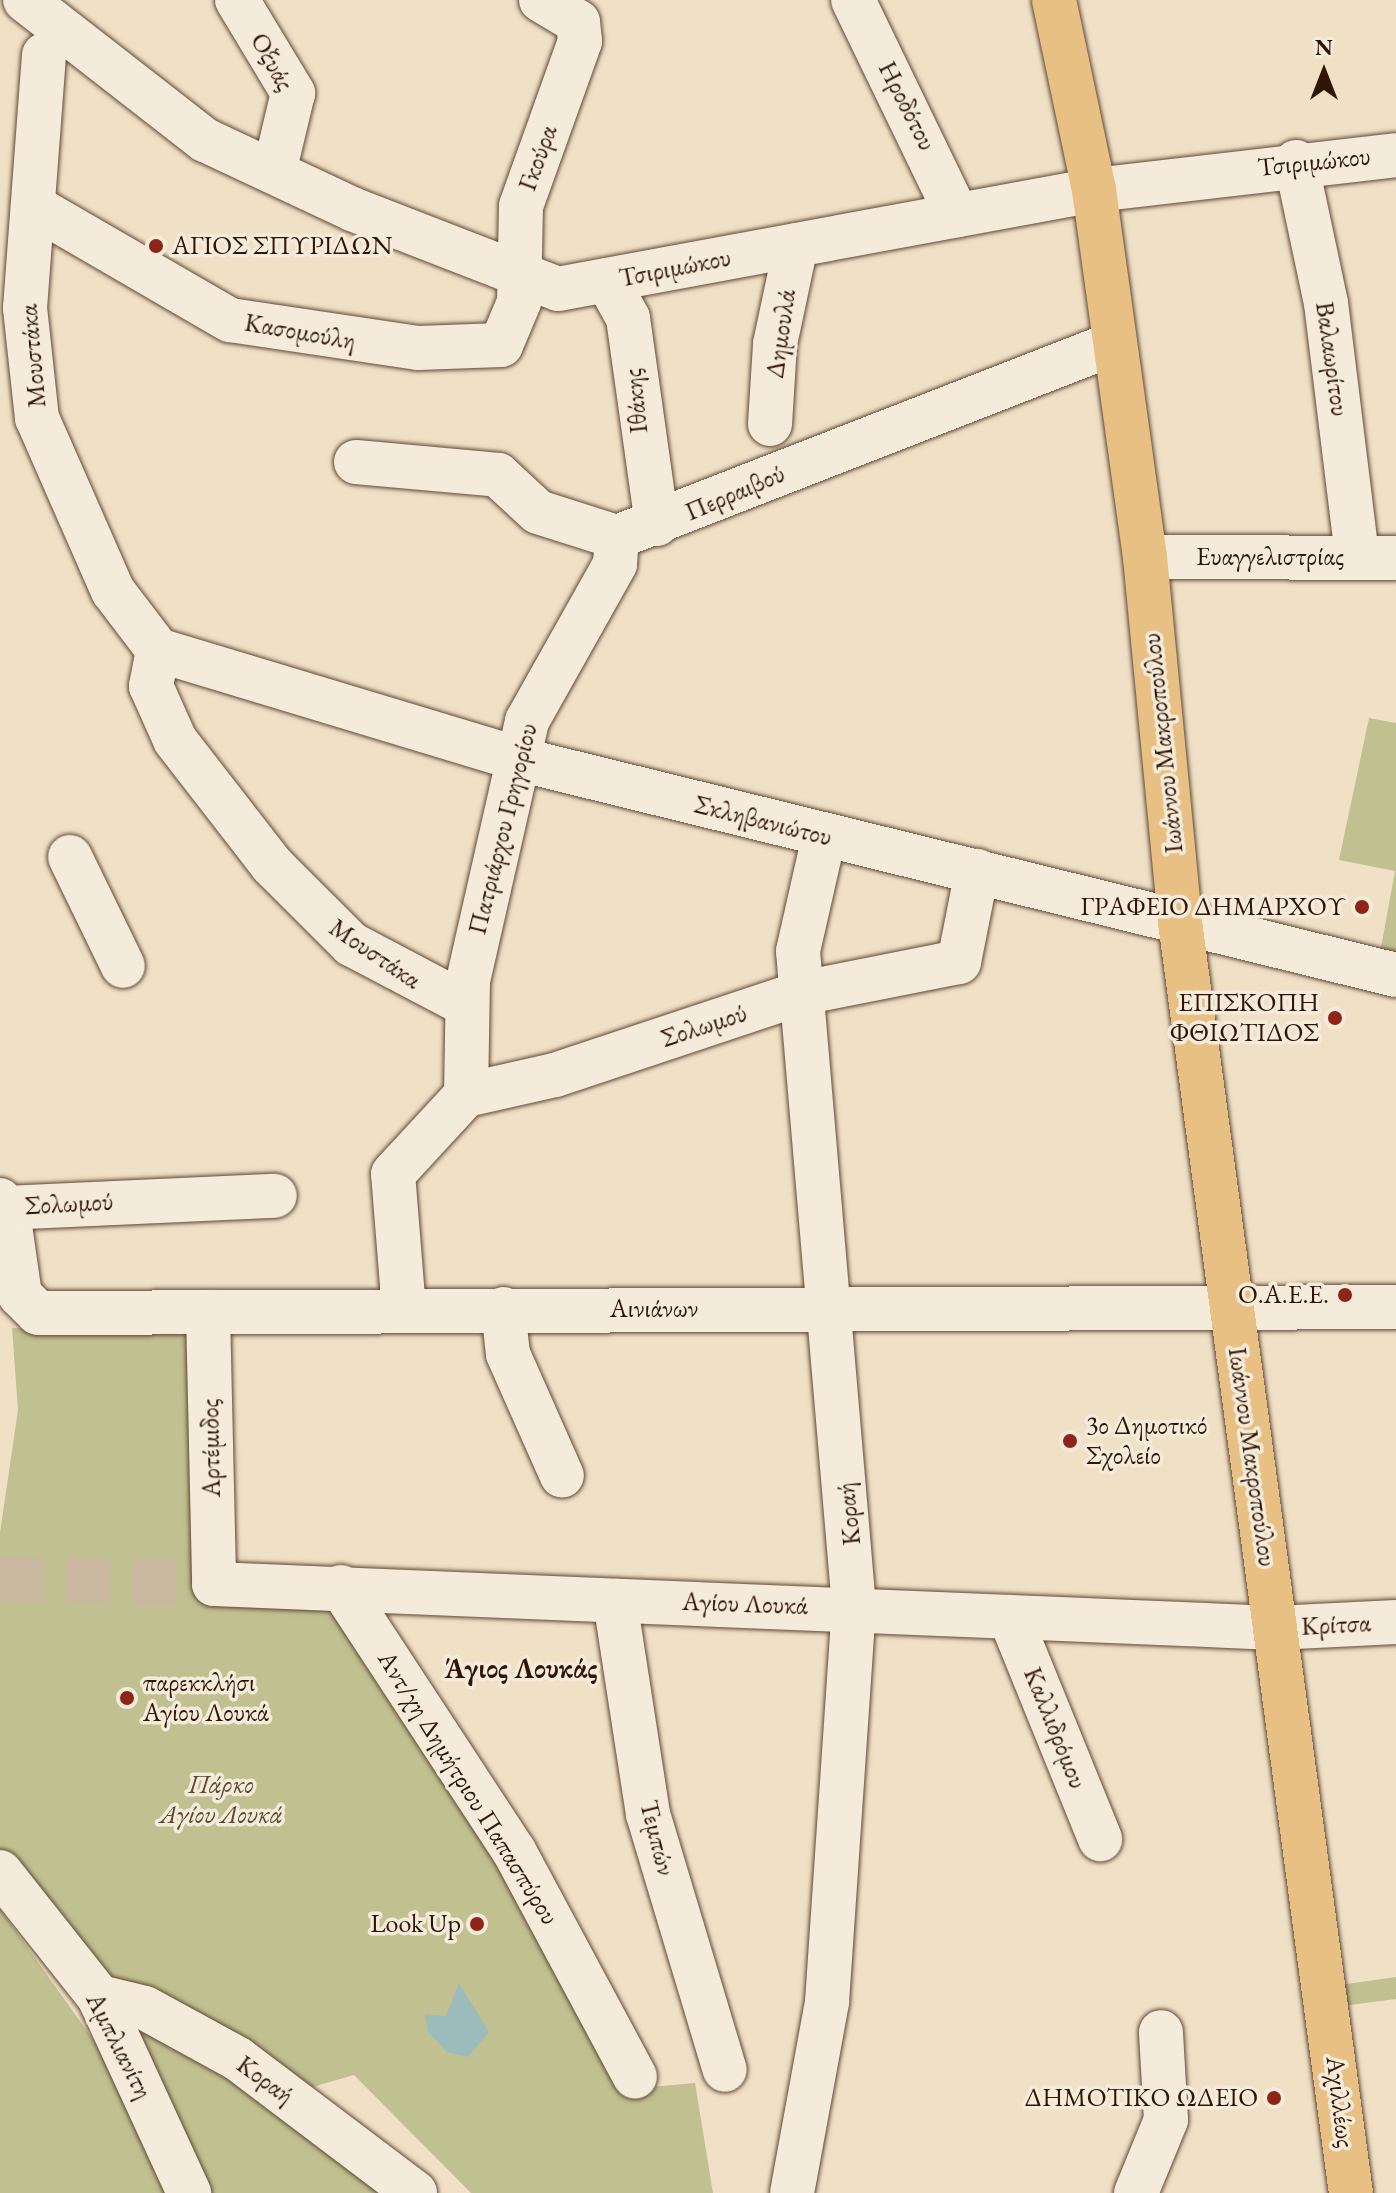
<!DOCTYPE html>
<meta charset="utf-8">
<style>
body{margin:0}
#map{position:relative;width:1396px;height:2193px;overflow:hidden;background:#efe0c6;font-family:"EB Garamond",serif}
div>[style]{position:absolute}
.green>*{inset:0;background:#c0c090}
.water>*{inset:0;background:#9bbcbb}
.minor-tunnel>*{height:44px;margin-top:-22px;transform-origin:0;background:repeating-linear-gradient(90deg,#c9b79f 0 44px,transparent 0 66px)}
.roads{filter:drop-shadow(0 0 2px #604835) drop-shadow(0 0 2px #604835)}
.minor>*{height:44px;margin:-22px;padding:0 22px;transform-origin:22px;border-radius:22px;background:#f5ebda}
.major>*{height:44px;margin:-22px;padding:0 22px;transform-origin:22px;border-radius:22px;background:#e8c083}
.dots>*{width:22px;height:22px;translate:-50% -50%;box-sizing:border-box;border:4px solid #f5ebda;border-radius:50%}
span{translate:-50% -50%;white-space:nowrap;text-align:center;line-height:1.15;-webkit-text-stroke:7px #f5ebda;paint-order:stroke}
.street-label{font-size:26px;color:#301505}
.poi-label{font-size:26px;color:#301505}
.left{translate:0 -50%;text-align:left}
.right{translate:-100% -50%;text-align:right}
.park-label{font-size:26px;color:#5b482f;font-style:italic}
.neighbourhood-label{font-size:28px;color:#301505;font-weight:700}
.north{position:absolute;left:1284px;top:32px;width:80px;height:80px;-webkit-text-stroke:6px #f5ebda;paint-order:stroke;rotate:0deg;font-size:22px;font-weight:700;line-height:32px;text-align:center;color:#301505}
.north::after{content:'';display:block;margin:auto;width:28px;height:36px;background:#301505;clip-path:polygon(50% 0,100% 100%,50% 72%,0 100%)}
</style>
<div id="map">
<div class="green">
<div style="clip-path:polygon(1369px 718px,1396px 723px,1396px 954px,1380px 953px,1395px 871px,1339px 860px)"></div>
<div style="clip-path:polygon(12px 1328px,190px 1330px,204px 1598px,326px 1600px,553px 1951px,628px 2089px,695px 2083px,713px 2193px,471px 2193px,354px 2075px,305px 2089px,116px 1986px,0 1850px,0 1533px,18px 1410px)"></div>
<div style="clip-path:polygon(0 1909px,102px 2052px,148px 2031px,260px 2097px,383px 2193px,0 2193px)"></div>
<div style="clip-path:polygon(1396px 1977px,1396px 1999px,1342px 2006px,1339px 1985px)"></div>
</div>
<div class="water">
<div style="clip-path:polygon(459px 1983px,489px 2032px,468px 2057px,447px 2052px,428px 2032px,425px 2014px,446px 2016px)"></div>
</div>
<div class="minor-tunnel">
<div style="left:0;top:1579px;width:214px;rotate:1.3deg"></div>
</div>
<div class="roads">
<div class="minor">
<div style="left:25px;top:0;width:228px;rotate:37.9deg"></div>
<div style="left:205px;top:140px;width:162px;rotate:25.1deg"></div>
<div style="left:352px;top:209px;width:221px;rotate:21.2deg"></div>
<div style="left:558px;top:289px;width:545px;rotate:-10.46deg"></div>
<div style="left:1094px;top:190px;width:304px;rotate:-6.6deg"></div>
<div style="left:237px;top:0;width:109px;rotate:58.9deg"></div>
<div style="left:293px;top:93px;width:81px;rotate:103.5deg"></div>
<div style="left:853px;top:0;width:239px;rotate:64.2deg"></div>
<div style="left:44px;top:55px;width:254px;rotate:94.3deg"></div>
<div style="left:25px;top:308px;width:111px;rotate:83.8deg"></div>
<div style="left:37px;top:418px;width:189px;rotate:66.3deg"></div>
<div style="left:113px;top:591px;width:74px;rotate:52.7deg"></div>
<div style="left:158px;top:650px;width:380px;rotate:16.8deg"></div>
<div style="left:522px;top:760px;width:900px;rotate:13.82deg"></div>
<div style="left:1296px;top:162px;width:144px;rotate:78deg"></div>
<div style="left:1326px;top:303px;width:256px;rotate:83deg"></div>
<div style="left:33px;top:206px;width:228px;rotate:30.1deg"></div>
<div style="left:230px;top:320px;width:190px;rotate:8.5deg"></div>
<div style="left:418px;top:348px;width:83px;rotate:-2.1deg"></div>
<div style="left:501px;top:345px;width:47px;rotate:-67.3deg"></div>
<div style="left:519px;top:302px;width:96px;rotate:-88.8deg"></div>
<div style="left:521px;top:206px;width:175px;rotate:-70.3deg"></div>
<div style="left:580px;top:41px;width:19px;rotate:-96deg"></div>
<div style="left:578px;top:22px;width:43px;rotate:-149.3deg"></div>
<div style="left:607px;top:280px;width:43px;rotate:61.1deg"></div>
<div style="left:628px;top:318px;width:208px;rotate:82deg"></div>
<div style="left:770px;top:424px;width:80px;rotate:-86.4deg"></div>
<div style="left:775px;top:344px;width:101px;rotate:-78deg"></div>
<div style="left:356px;top:462px;width:143px;rotate:5.2deg"></div>
<div style="left:498px;top:475px;width:54px;rotate:42.8deg"></div>
<div style="left:538px;top:512px;width:83px;rotate:17.6deg"></div>
<div style="left:617px;top:537px;width:534px;rotate:-21.28deg"></div>
<div style="left:1145px;top:557px;width:251px;rotate:0.2deg"></div>
<div style="left:158px;top:650px;width:37px;rotate:101deg"></div>
<div style="left:151px;top:686px;width:59px;rotate:66deg"></div>
<div style="left:175px;top:740px;width:158px;rotate:52.2deg"></div>
<div style="left:272px;top:865px;width:112px;rotate:45deg"></div>
<div style="left:351px;top:944px;width:129px;rotate:27.8deg"></div>
<div style="left:70px;top:857px;width:121px;rotate:64.1deg"></div>
<div style="left:466px;top:1095px;width:114px;rotate:-89deg"></div>
<div style="left:468px;top:981px;width:267px;rotate:-77.2deg"></div>
<div style="left:527px;top:721px;width:180px;rotate:-60.7deg"></div>
<div style="left:615px;top:564px;width:27px;rotate:-86deg"></div>
<div style="left:0;top:1200px;width:14px;rotate:56deg"></div>
<div style="left:8px;top:1212px;width:84px;rotate:81.8deg"></div>
<div style="left:20px;top:1295px;width:25px;rotate:45deg"></div>
<div style="left:38px;top:1313px;width:1358px;rotate:-0.25deg"></div>
<div style="left:6px;top:1208px;width:269px;rotate:-2.6deg"></div>
<div style="left:503px;top:1309px;width:45px;rotate:83.7deg"></div>
<div style="left:508px;top:1354px;width:133px;rotate:66.1deg"></div>
<div style="left:404px;top:1310px;width:136px;rotate:-94.6deg"></div>
<div style="left:393px;top:1174px;width:108px;rotate:-47.3deg"></div>
<div style="left:466px;top:1095px;width:91px;rotate:-12.7deg"></div>
<div style="left:555px;top:1075px;width:260px;rotate:-18.4deg"></div>
<div style="left:802px;top:993px;width:160px;rotate:-11.2deg"></div>
<div style="left:959px;top:962px;width:93px;rotate:-78.8deg"></div>
<div style="left:208px;top:1312px;width:272px;rotate:88.7deg"></div>
<div style="left:214px;top:1584px;width:1062px;rotate:2.37deg"></div>
<div style="left:1275px;top:1628px;width:121px;rotate:-2.8deg"></div>
<div style="left:341px;top:1587px;width:316px;rotate:56.8deg"></div>
<div style="left:514px;top:1851px;width:256px;rotate:61.8deg"></div>
<div style="left:615px;top:1601px;width:216px;rotate:81.2deg"></div>
<div style="left:648px;top:1814px;width:267px;rotate:73.3deg"></div>
<div style="left:1010px;top:1617px;width:240px;rotate:67.9deg"></div>
<div style="left:0;top:1872px;width:159px;rotate:51.6deg"></div>
<div style="left:99px;top:1997px;width:216px;rotate:65.3deg"></div>
<div style="left:99px;top:1997px;width:47px;rotate:13.4deg"></div>
<div style="left:145px;top:2008px;width:106px;rotate:28.7deg"></div>
<div style="left:238px;top:2059px;width:222px;rotate:37.1deg"></div>
<div style="left:792px;top:2193px;width:194px;rotate:-79.6deg"></div>
<div style="left:827px;top:2002px;width:396px;rotate:-86.1deg"></div>
<div style="left:854px;top:1607px;width:658px;rotate:-94.88deg"></div>
<div style="left:798px;top:951px;width:117px;rotate:-77.2deg"></div>
<div style="left:1136px;top:2193px;width:79px;rotate:-67.7deg"></div>
<div style="left:1166px;top:2120px;width:88px;rotate:-93.3deg"></div>
</div>
<div class="major">
<div style="left:1054px;top:0;width:194px;rotate:78.1deg"></div>
<div style="left:1094px;top:190px;width:371px;rotate:82.1deg"></div>
<div style="left:1145px;top:557px;width:367px;rotate:84.5deg"></div>
<div style="left:1180px;top:922px;width:1282px;rotate:82.34deg"></div>
</div>
</div>
<div class="dots">
<div style="left:156px;top:246px;background:#8f2418"></div>
<div style="left:1362px;top:907px;background:#8f2418"></div>
<div style="left:1335px;top:1018px;background:#8f2418"></div>
<div style="left:1345px;top:1295px;background:#8f2418"></div>
<div style="left:1070px;top:1441px;background:#8f2418"></div>
<div style="left:127px;top:1698px;background:#8f2418"></div>
<div style="left:477px;top:1924px;background:#8f2418"></div>
<div style="left:1274px;top:2098px;background:#8f2418"></div>
</div>
<div class="street-label">
<span style="left:272px;top:62px;rotate:61deg">Οξυάς</span>
<span style="left:907px;top:106px;rotate:63deg">Ηροδότου</span>
<span style="left:538px;top:158px;rotate:-70deg">Γκούρα</span>
<span style="left:1314px;top:162px;rotate:-6deg">Τσιριμώκου</span>
<span style="left:675px;top:268px;rotate:-11deg">Τσιριμώκου</span>
<span style="left:300px;top:332px;rotate:10deg">Κασομούλη</span>
<span style="left:781px;top:334px;rotate:-82deg">Δημουλά</span>
<span style="left:33px;top:356px;rotate:-95deg">Μουστάκα</span>
<span style="left:1332px;top:359px;rotate:82deg">Βαλαωρίτου</span>
<span style="left:636px;top:401px;rotate:-96deg">Ιθάκης</span>
<span style="left:735px;top:493px;rotate:-23deg">Περραιβού</span>
<span style="left:1270px;top:557px">Ευαγγελιστρίας</span>
<span style="left:1163px;top:743px;rotate:-96deg">Ιωάννου Μακροπούλου</span>
<span style="left:763px;top:821px;rotate:14deg">Σκληβανιώτου</span>
<span style="left:503px;top:829px;rotate:-76deg">Πατριάρχου Γρηγορίου</span>
<span style="left:375px;top:954px;rotate:34deg">Μουστάκα</span>
<span style="left:704px;top:1026px;rotate:-18deg">Σολωμού</span>
<span style="left:69px;top:1204px;rotate:-3deg">Σολωμού</span>
<span style="left:654px;top:1309px">Αινιάνων</span>
<span style="left:211px;top:1448px;rotate:-91deg">Αρτέμιδος</span>
<span style="left:1252px;top:1457px;rotate:82deg">Ιωάννου Μακροπούλου</span>
<span style="left:849px;top:1514px;rotate:-96deg">Κοραή</span>
<span style="left:745px;top:1604px;rotate:2deg">Αγίου Λουκά</span>
<span style="left:1336px;top:1625px;rotate:-3deg">Κρίτσα</span>
<span style="left:1055px;top:1728px;rotate:68deg">Καλλιδρόμου</span>
<span style="left:468px;top:1788px;rotate:58deg">Αντ/χη Δημήτριου Παπασπύρου</span>
<span style="left:657px;top:1838px;rotate:76deg">Τεμπών</span>
<span style="left:119px;top:2046px;rotate:63deg">Αμπλιανίτη</span>
<span style="left:265px;top:2080px;rotate:36deg">Κοραή</span>
<span style="left:1340px;top:2102px;rotate:83deg">Αχιλλέως</span>
</div>
<div class="poi-label">
<span class="left" style="left:172px;top:246px">ΑΓΙΟΣ ΣΠΥΡΙΔΩΝ</span>
<span class="right" style="left:1346px;top:907px">ΓΡΑΦΕΙΟ ΔΗΜΑΡΧΟΥ</span>
<span class="right" style="left:1319px;top:1018px">ΕΠΙΣΚΟΠΗ<br>ΦΘΙΩΤΙΔΟΣ</span>
<span class="right" style="left:1329px;top:1295px">Ο.Α.Ε.Ε.</span>
<span class="left" style="left:1086px;top:1441px">3ο Δημοτικό<br>Σχολείο</span>
<span class="left" style="left:143px;top:1698px">παρεκκλήσι<br>Αγίου Λουκά</span>
<span class="right" style="left:461px;top:1924px">Look Up</span>
<span class="right" style="left:1258px;top:2098px">ΔΗΜΟΤΙΚΟ ΩΔΕΙΟ</span>
</div>
<div class="park-label">
<span style="left:221px;top:1800px">Πάρκο<br>Αγίου Λουκά</span>
</div>
<div class="neighbourhood-label">
<span style="left:521px;top:1668px">Άγιος Λουκάς</span>
</div>
<div class="north">N</div>
</div>
